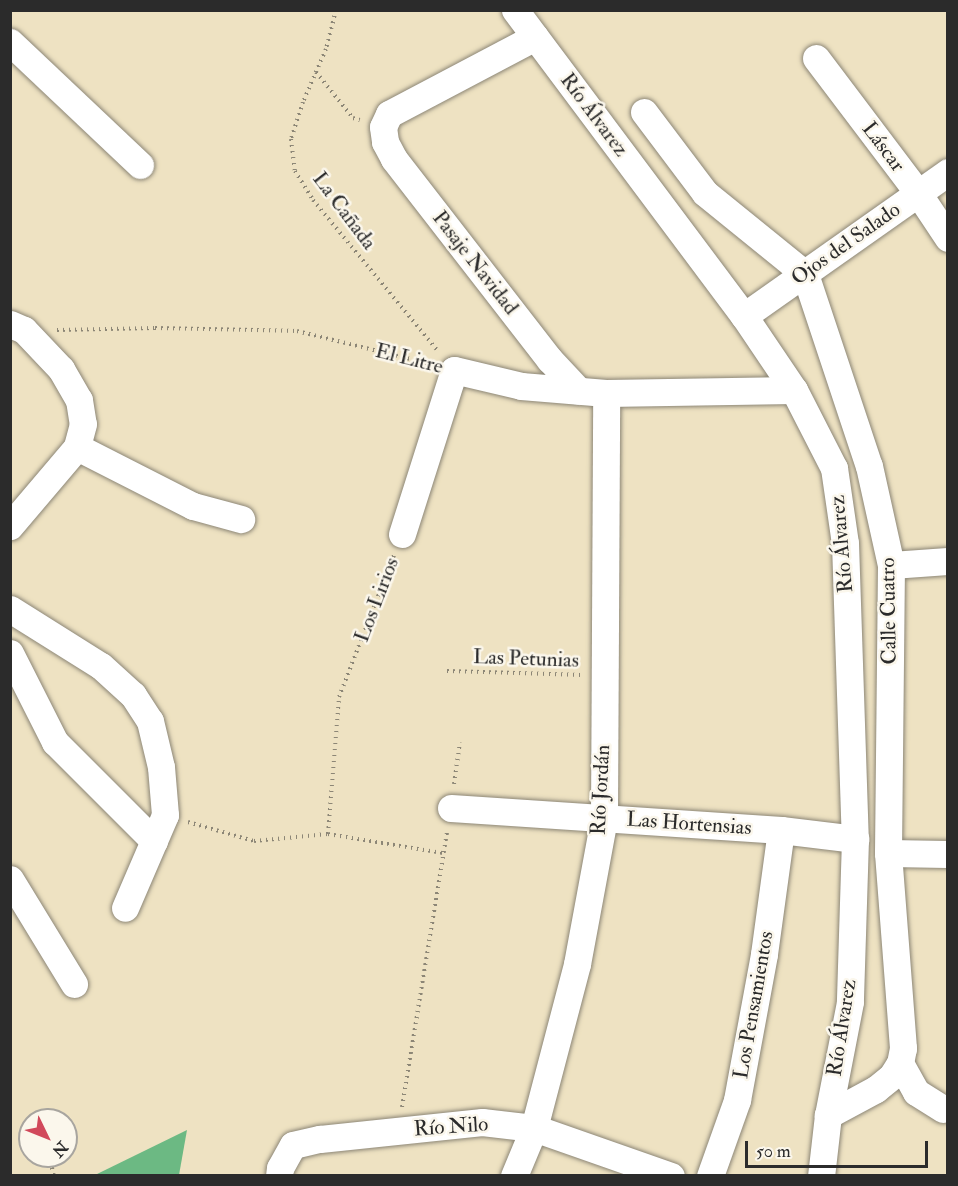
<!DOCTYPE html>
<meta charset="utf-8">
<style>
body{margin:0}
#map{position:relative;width:958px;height:1186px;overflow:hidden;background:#eee2c2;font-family:"IM FELL Double Pica",serif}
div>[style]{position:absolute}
.forest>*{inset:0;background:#6cb983}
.path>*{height:4px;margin-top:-2px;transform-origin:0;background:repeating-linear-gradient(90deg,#8c8676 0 1.5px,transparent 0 6px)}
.roads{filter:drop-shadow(0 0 2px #8c8676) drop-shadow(0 0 2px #8c8676)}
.minor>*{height:27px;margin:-13.5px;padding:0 13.5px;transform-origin:13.5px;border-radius:13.5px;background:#fff}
span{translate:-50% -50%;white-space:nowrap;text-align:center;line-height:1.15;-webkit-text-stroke:5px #fbf7ec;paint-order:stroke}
.street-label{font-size:21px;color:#2b2b2b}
.frame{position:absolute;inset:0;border:12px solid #2b2b2b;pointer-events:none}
.north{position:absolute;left:18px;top:1108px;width:60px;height:60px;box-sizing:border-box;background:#fbf7ec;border:2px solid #a8a59f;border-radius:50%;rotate:133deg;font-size:16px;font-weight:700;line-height:24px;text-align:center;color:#2b2b2b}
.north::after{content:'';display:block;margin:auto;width:21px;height:27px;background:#d1495b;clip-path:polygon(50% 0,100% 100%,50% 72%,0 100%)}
.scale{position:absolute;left:745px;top:1141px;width:183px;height:27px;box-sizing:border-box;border:3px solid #2b2b2b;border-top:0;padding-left:8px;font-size:18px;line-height:21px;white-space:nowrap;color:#2b2b2b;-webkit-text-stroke:4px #fbf7ec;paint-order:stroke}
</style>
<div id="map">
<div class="forest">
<div style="clip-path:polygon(187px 1130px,179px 1175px,95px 1175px)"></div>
</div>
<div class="path">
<div style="left:336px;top:10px;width:40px;rotate:104.4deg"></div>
<div style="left:326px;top:49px;width:58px;rotate:113.5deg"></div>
<div style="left:303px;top:102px;width:39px;rotate:108deg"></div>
<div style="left:291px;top:139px;width:32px;rotate:83deg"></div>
<div style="left:295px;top:171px;width:34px;rotate:58deg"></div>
<div style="left:313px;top:200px;width:196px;rotate:50.4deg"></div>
<div style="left:316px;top:72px;width:59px;rotate:51.2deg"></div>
<div style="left:353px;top:118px;width:7px;rotate:16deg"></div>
<div style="left:57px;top:330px;width:98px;rotate:-1.2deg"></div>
<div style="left:155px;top:328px;width:142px;rotate:1.2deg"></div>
<div style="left:297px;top:331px;width:137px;rotate:13.9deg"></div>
<div style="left:447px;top:671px;width:134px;rotate:1.7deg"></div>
<div style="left:454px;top:784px;width:42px;rotate:-81.9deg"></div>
<div style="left:188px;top:822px;width:69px;rotate:16.1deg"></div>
<div style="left:254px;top:841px;width:74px;rotate:-5.4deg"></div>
<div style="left:328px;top:834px;width:117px;rotate:9.4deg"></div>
<div style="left:328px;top:834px;width:137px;rotate:-85.4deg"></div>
<div style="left:339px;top:697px;width:152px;rotate:-68.8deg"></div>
<div style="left:402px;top:1107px;width:278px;rotate:-80.7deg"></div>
<div style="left:49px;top:1156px;width:21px;rotate:76deg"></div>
</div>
<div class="roads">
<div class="minor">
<div style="left:515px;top:10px;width:382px;rotate:53.2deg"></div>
<div style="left:744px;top:316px;width:89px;rotate:56deg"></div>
<div style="left:794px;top:390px;width:88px;rotate:62.9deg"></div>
<div style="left:834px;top:468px;width:76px;rotate:81.7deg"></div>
<div style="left:845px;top:543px;width:296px;rotate:88.1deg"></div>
<div style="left:855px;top:839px;width:163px;rotate:91.8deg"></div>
<div style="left:850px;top:1002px;width:115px;rotate:101deg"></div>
<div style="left:828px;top:1115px;width:61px;rotate:96.5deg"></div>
<div style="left:535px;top:37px;width:165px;rotate:152.2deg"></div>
<div style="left:389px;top:114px;width:14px;rotate:115deg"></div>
<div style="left:383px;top:127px;width:15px;rotate:82deg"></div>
<div style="left:385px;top:142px;width:19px;rotate:62deg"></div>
<div style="left:394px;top:159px;width:254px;rotate:52.2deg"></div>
<div style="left:550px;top:360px;width:42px;rotate:46.9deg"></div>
<div style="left:10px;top:42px;width:179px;rotate:43.4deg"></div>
<div style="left:816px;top:58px;width:169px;rotate:52.9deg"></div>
<div style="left:918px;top:193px;width:54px;rotate:56.3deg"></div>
<div style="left:644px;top:112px;width:101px;rotate:53deg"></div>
<div style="left:705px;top:193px;width:129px;rotate:39deg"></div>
<div style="left:805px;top:274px;width:202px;rotate:71.6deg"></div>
<div style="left:869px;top:466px;width:101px;rotate:77.5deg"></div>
<div style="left:891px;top:565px;width:288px;rotate:90.6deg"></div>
<div style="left:888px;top:853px;width:196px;rotate:85.6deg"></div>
<div style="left:903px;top:1048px;width:15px;rotate:101deg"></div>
<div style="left:900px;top:1063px;width:15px;rotate:122deg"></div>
<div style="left:892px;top:1076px;width:21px;rotate:141deg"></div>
<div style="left:876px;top:1089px;width:55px;rotate:151.6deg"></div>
<div style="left:744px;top:316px;width:250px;rotate:-35.2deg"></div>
<div style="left:10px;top:324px;width:15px;rotate:23deg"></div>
<div style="left:24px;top:330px;width:54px;rotate:46.5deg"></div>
<div style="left:61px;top:369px;width:36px;rotate:60deg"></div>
<div style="left:79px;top:400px;width:24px;rotate:81deg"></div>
<div style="left:83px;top:424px;width:24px;rotate:105deg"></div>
<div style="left:77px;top:447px;width:104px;rotate:130.3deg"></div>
<div style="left:77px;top:447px;width:130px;rotate:27deg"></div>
<div style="left:193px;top:506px;width:50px;rotate:15.2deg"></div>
<div style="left:402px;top:534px;width:172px;rotate:-72.4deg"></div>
<div style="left:454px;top:370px;width:69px;rotate:13.4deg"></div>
<div style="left:521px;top:386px;width:85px;rotate:4.7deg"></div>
<div style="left:606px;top:393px;width:188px;rotate:-0.9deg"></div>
<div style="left:891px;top:565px;width:57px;rotate:-4deg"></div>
<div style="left:10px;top:609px;width:107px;rotate:32.1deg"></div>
<div style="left:101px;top:666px;width:43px;rotate:42.2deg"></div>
<div style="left:133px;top:695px;width:31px;rotate:57deg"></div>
<div style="left:150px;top:721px;width:47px;rotate:76.6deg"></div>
<div style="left:161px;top:767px;width:48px;rotate:85.2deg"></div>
<div style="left:165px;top:815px;width:101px;rotate:113.3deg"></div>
<div style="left:10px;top:653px;width:100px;rotate:63.2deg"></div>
<div style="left:55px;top:742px;width:140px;rotate:45deg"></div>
<div style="left:451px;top:808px;width:331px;rotate:3.8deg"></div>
<div style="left:781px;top:830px;width:75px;rotate:6.9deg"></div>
<div style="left:888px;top:853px;width:60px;rotate:1deg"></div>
<div style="left:10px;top:879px;width:123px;rotate:58.6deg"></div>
<div style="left:900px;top:1063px;width:33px;rotate:61deg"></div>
<div style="left:916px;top:1092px;width:32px;rotate:32deg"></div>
<div style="left:279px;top:1176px;width:8px;rotate:-83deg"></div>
<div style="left:280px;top:1168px;width:26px;rotate:-61deg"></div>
<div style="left:293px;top:1145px;width:28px;rotate:-13deg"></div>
<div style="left:320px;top:1139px;width:163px;rotate:-6deg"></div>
<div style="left:482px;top:1122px;width:52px;rotate:6.6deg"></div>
<div style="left:534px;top:1128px;width:145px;rotate:19.3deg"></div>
<div style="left:514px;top:1176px;width:52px;rotate:-67.4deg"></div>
<div style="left:534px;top:1128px;width:170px;rotate:-75.3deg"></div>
<div style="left:577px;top:964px;width:148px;rotate:-79.5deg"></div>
<div style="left:604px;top:818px;width:425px;rotate:-89.7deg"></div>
<div style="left:710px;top:1176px;width:81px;rotate:-70.4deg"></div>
<div style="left:737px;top:1100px;width:148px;rotate:-79.5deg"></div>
<div style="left:764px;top:954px;width:125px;rotate:-82.2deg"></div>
</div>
</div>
<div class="street-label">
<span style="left:594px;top:115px;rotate:53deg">Río Álvarez</span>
<span style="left:883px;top:147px;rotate:53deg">Láscar</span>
<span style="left:344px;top:211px;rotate:53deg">La Cañada</span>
<span style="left:846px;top:244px;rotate:-35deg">Ojos del Salado</span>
<span style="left:475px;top:263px;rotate:52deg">Pasaje Navidad</span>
<span style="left:409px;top:359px;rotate:14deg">El Litre</span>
<span style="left:842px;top:544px;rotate:-95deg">Río Álvarez</span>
<span style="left:377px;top:600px;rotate:-69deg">Los Lirios</span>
<span style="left:889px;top:611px;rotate:-91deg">Calle Cuatro</span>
<span style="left:526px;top:659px;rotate:2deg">Las Petunias</span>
<span style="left:601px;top:790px;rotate:-87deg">Río Jordán</span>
<span style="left:689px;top:824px;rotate:4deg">Las Hortensias</span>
<span style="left:754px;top:1005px;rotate:-80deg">Los Pensamientos</span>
<span style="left:842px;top:1028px;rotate:-81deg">Río Álvarez</span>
<span style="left:451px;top:1127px;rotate:-4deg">Río Nilo</span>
</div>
<div class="frame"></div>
<div class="north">N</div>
<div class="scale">50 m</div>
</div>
